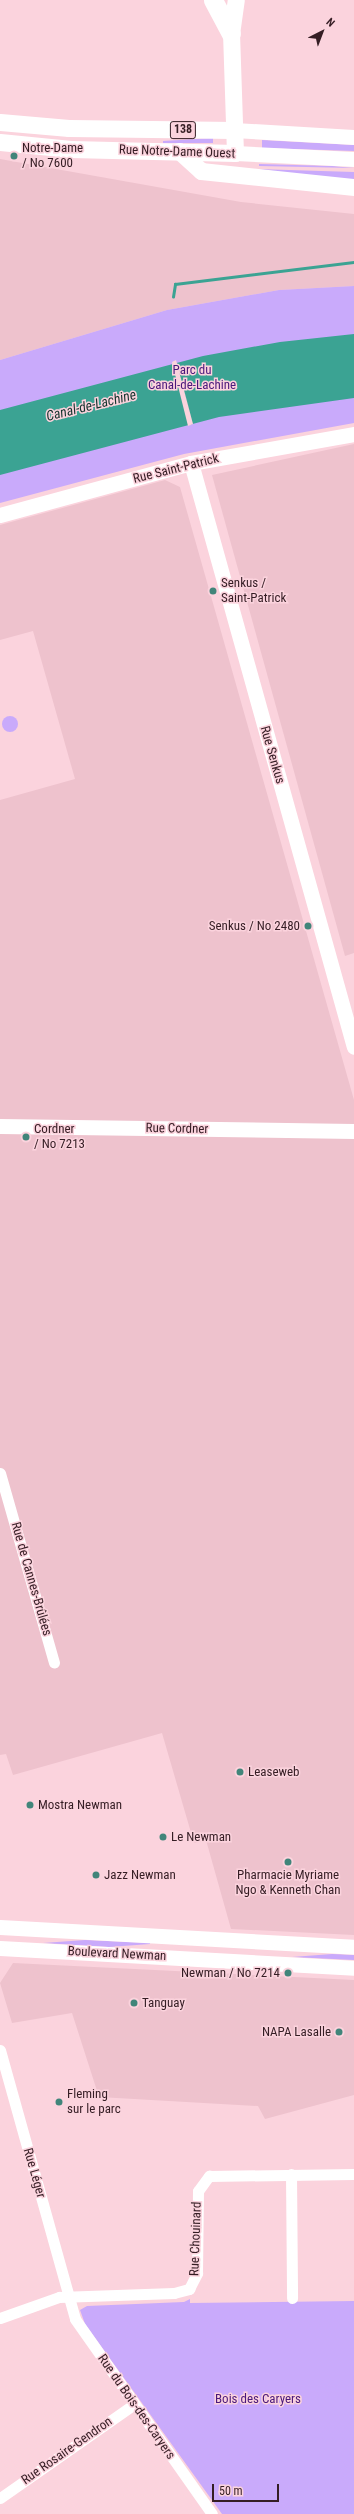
<!DOCTYPE html>
<meta charset="utf-8">
<style>
body{margin:0}
#map{position:relative;width:354px;height:2514px;overflow:hidden;background:#fbd3dd;font-family:"Roboto Condensed",sans-serif}
div>[style]{position:absolute}
.built>*{inset:0;background:#eec2cd}
.green>*{inset:0;background:#c9aafb}
.round{border-radius:50%}
.water>*{inset:0;background:#3ba393}
.pier>*{inset:0;background:#fbd3dd}
.stream>*{height:2.5px;margin:-1.25px;padding:0 1.25px;transform-origin:1.25px;border-radius:1.25px;background:#3ba393}
.street>*{height:11px;margin:-5.5px;padding:0 5.5px;transform-origin:5.5px;border-radius:5.5px;background:#fff}
.secondary>*{height:15px;margin:-7.5px;padding:0 7.5px;transform-origin:7.5px;border-radius:7.5px;background:#fff}
.primary>*{height:17px;margin:-8.5px;padding:0 8.5px;transform-origin:8.5px;border-radius:8.5px;background:#fff}
.highway>*{height:19px;margin:-9.5px;padding:0 9.5px;transform-origin:9.5px;border-radius:9.5px;background:#fff}
.dots>*{width:11px;height:11px;translate:-50% -50%;box-sizing:border-box;border:2px solid #fbd3dd;border-radius:50%}
span{translate:-50% -50%;white-space:nowrap;text-align:center;line-height:1.15;-webkit-text-stroke:3px #fbd3dd;paint-order:stroke}
.shield-label span{padding:1px 3px;background:#fbd3dd;border:1px solid;border-radius:3px;-webkit-text-stroke-width:0}
.shield-label{font-size:12px;color:#351d24;font-weight:700}
.poi-label{font-size:13px;color:#351d24}
.left{translate:0 -50%;text-align:left}
.right{translate:-100% -50%;text-align:right}
.street-label{font-size:13px;color:#351d24}
.park-label{font-size:13px;color:#4a187b}
.water-label{font-size:14px;color:#12322c;font-style:italic}
.north{position:absolute;left:302px;top:12px;width:40px;height:40px;-webkit-text-stroke:3px #fbd3dd;paint-order:stroke;rotate:42deg;font-size:11px;font-weight:700;line-height:16px;text-align:center;color:#351d24}
.north::after{content:'';display:block;margin:auto;width:14px;height:18px;background:#351d24;clip-path:polygon(50% 0,100% 100%,50% 72%,0 100%)}
.scale{position:absolute;left:212px;top:2484px;width:67px;height:18px;box-sizing:border-box;border:2px solid #351d24;border-top:0;padding-left:5px;font-size:12px;line-height:14px;white-space:nowrap;color:#351d24;-webkit-text-stroke:3px #fbd3dd;paint-order:stroke}
</style>
<div id="map">
<div class="built">
<div style="clip-path:polygon(0 159px,241px 202px,354px 214px,354px 286px,279px 290px,167px 310px,0 360px)"></div>
<div style="clip-path:polygon(354px 444px,354px 953px,345px 956px,212px 475px)"></div>
<div style="clip-path:polygon(165px 480px,180px 487px,354px 1100px,354px 1935px,231px 1929px,206px 1840px,194px 1843px,162px 1733px,13px 1775px,6px 1754px,0 1755px,0 800px,75px 779px,33px 631px,0 640px,0 525px)"></div>
<div style="clip-path:polygon(13px 1963px,354px 1980px,354px 2095px,265px 2119px,258px 2106px,99px 2097px,72px 2013px,12px 2023px,0 1983px)"></div>
</div>
<div class="green">
<div style="clip-path:polygon(213px 138px,213px 143px,163px 143px,163px 141px)"></div>
<div style="clip-path:polygon(262px 140px,354px 145px,354px 151px,262px 148px)"></div>
<div style="clip-path:polygon(259px 164px,332px 166px,354px 168px,259px 166px)"></div>
<div style="clip-path:polygon(256px 169px,354px 172px,354px 181px)"></div>
<div style="clip-path:polygon(354px 286px,354px 423px,184px 454px,0 503px,0 360px,167px 310px,279px 290px)"></div>
<div class="round" style="left:2px;top:716px;width:16px;height:16px"></div>
<div style="clip-path:polygon(85px 1940px,150px 1943px,150px 1944px,109px 1947px,43px 1943px)"></div>
<div style="clip-path:polygon(332px 1954px,354px 1955px,354px 1960px,292px 1957px)"></div>
<div style="clip-path:polygon(190px 2299px,190px 2303px,354px 2301px,354px 2514px,222px 2514px,85px 2324px,80px 2310px,87px 2306px,184px 2302px)"></div>
</div>
<div class="water">
<div style="clip-path:polygon(354px 334px,354px 398px,219px 417px,0 475px,0 410px,203px 356px,280px 342px)"></div>
</div>
<div class="pier">
<div style="clip-path:polygon(176px 360px,193px 424px,188px 426px,172px 362px)"></div>
</div>
<div class="stream">
<div style="left:173px;top:297px;width:13px;rotate:-81deg"></div>
<div style="left:175px;top:284px;width:180px;rotate:-7deg"></div>
</div>
<div class="street">
<div style="left:0;top:1473px;width:197px;rotate:74.1deg"></div>
<div style="left:0;top:2050px;width:279px;rotate:74.4deg"></div>
<div style="left:75px;top:2319px;width:238px;rotate:54.9deg"></div>
<div style="left:291px;top:2174px;width:124px;rotate:89.5deg"></div>
<div style="left:0;top:2318px;width:63px;rotate:-19.6deg"></div>
<div style="left:59px;top:2297px;width:115px;rotate:-2deg"></div>
<div style="left:174px;top:2293px;width:16px;rotate:-15deg"></div>
<div style="left:189px;top:2289px;width:18px;rotate:-63deg"></div>
<div style="left:197px;top:2273px;width:82px;rotate:-89.3deg"></div>
<div style="left:198px;top:2191px;width:19px;rotate:-54deg"></div>
<div style="left:209px;top:2176px;width:145px;rotate:-0.8deg"></div>
<div style="left:0;top:2498px;width:164px;rotate:-35deg"></div>
</div>
<div class="secondary">
<div style="left:234px;top:130px;width:120px;rotate:3.3deg"></div>
<div style="left:235px;top:153px;width:119px;rotate:2.9deg"></div>
<div style="left:191px;top:463px;width:606px;rotate:74.41deg"></div>
<div style="left:0;top:515px;width:198px;rotate:-15.2deg"></div>
<div style="left:191px;top:463px;width:166px;rotate:-10.1deg"></div>
<div style="left:0;top:1126px;width:354px;rotate:0.8deg"></div>
<div style="left:0;top:1927px;width:355px;rotate:3.2deg"></div>
<div style="left:0;top:1948px;width:355px;rotate:3.2deg"></div>
</div>
<div class="primary">
<div style="left:0;top:122px;width:69px;rotate:5deg"></div>
<div style="left:69px;top:128px;width:165px;rotate:0.7deg"></div>
<div style="left:0;top:142px;width:71px;rotate:5.6deg"></div>
<div style="left:71px;top:149px;width:164px;rotate:1.4deg"></div>
<div style="left:235px;top:153px;width:119px;rotate:-91.9deg"></div>
<div style="left:231px;top:34px;width:34px;rotate:-82deg"></div>
<div style="left:179px;top:151px;width:30px;rotate:42deg"></div>
<div style="left:201px;top:171px;width:154px;rotate:6deg"></div>
</div>
<div class="highway">
<div style="left:213px;top:0;width:38px;rotate:62deg"></div>
</div>
<div class="dots">
<div style="left:14px;top:156px;background:#41857a"></div>
<div style="left:213px;top:591px;background:#41857a"></div>
<div style="left:308px;top:926px;background:#41857a"></div>
<div style="left:26px;top:1137px;background:#41857a"></div>
<div style="left:240px;top:1772px;background:#41857a"></div>
<div style="left:30px;top:1805px;background:#41857a"></div>
<div style="left:163px;top:1837px;background:#41857a"></div>
<div style="left:288px;top:1862px;background:#41857a"></div>
<div style="left:96px;top:1875px;background:#41857a"></div>
<div style="left:288px;top:1973px;background:#41857a"></div>
<div style="left:134px;top:2003px;background:#41857a"></div>
<div style="left:339px;top:2032px;background:#41857a"></div>
<div style="left:59px;top:2102px;background:#41857a"></div>
</div>
<div class="shield-label">
<span style="left:183px;top:130px">138</span>
</div>
<div class="poi-label">
<span class="left" style="left:22px;top:156px">Notre-Dame<br>/ No 7600</span>
<span class="left" style="left:221px;top:591px">Senkus /<br>Saint-Patrick</span>
<span class="right" style="left:300px;top:926px">Senkus / No 2480</span>
<span class="left" style="left:34px;top:1137px">Cordner<br>/ No 7213</span>
<span class="left" style="left:248px;top:1772px">Leaseweb</span>
<span class="left" style="left:38px;top:1805px">Mostra Newman</span>
<span class="left" style="left:171px;top:1837px">Le Newman</span>
<span class="left" style="left:104px;top:1875px">Jazz Newman</span>
<span style="left:288px;top:1883px">Pharmacie Myriame<br>Ngo &amp; Kenneth Chan</span>
<span class="right" style="left:280px;top:1973px">Newman / No 7214</span>
<span class="left" style="left:142px;top:2003px">Tanguay</span>
<span class="right" style="left:331px;top:2032px">NAPA Lasalle</span>
<span class="left" style="left:67px;top:2102px">Fleming<br>sur le parc</span>
</div>
<div class="street-label">
<span style="left:177px;top:152px;rotate:2deg">Rue Notre-Dame Ouest</span>
<span style="left:176px;top:469px;rotate:-14deg">Rue Saint-Patrick</span>
<span style="left:272px;top:755px;rotate:74deg">Rue Senkus</span>
<span style="left:177px;top:1129px;rotate:1deg">Rue Cordner</span>
<span style="left:31px;top:1579px;rotate:74deg">Rue de Cannes-Brûlées</span>
<span style="left:117px;top:1954px;rotate:3deg">Boulevard Newman</span>
<span style="left:34px;top:2173px;rotate:74deg">Rue Léger</span>
<span style="left:196px;top:2239px;rotate:-88deg">Rue Chouinard</span>
<span style="left:136px;top:2407px;rotate:55deg">Rue du Bois-des-Caryers</span>
<span style="left:67px;top:2451px;rotate:-35deg">Rue Rosaire-Gendron</span>
</div>
<div class="park-label">
<span style="left:192px;top:378px">Parc du<br>Canal-de-Lachine</span>
<span style="left:258px;top:2399px">Bois des Caryers</span>
</div>
<div class="water-label">
<span style="left:91px;top:405px;rotate:-14deg">Canal-de-Lachine</span>
</div>
<div class="north">N</div>
<div class="scale">50 m</div>
</div>
